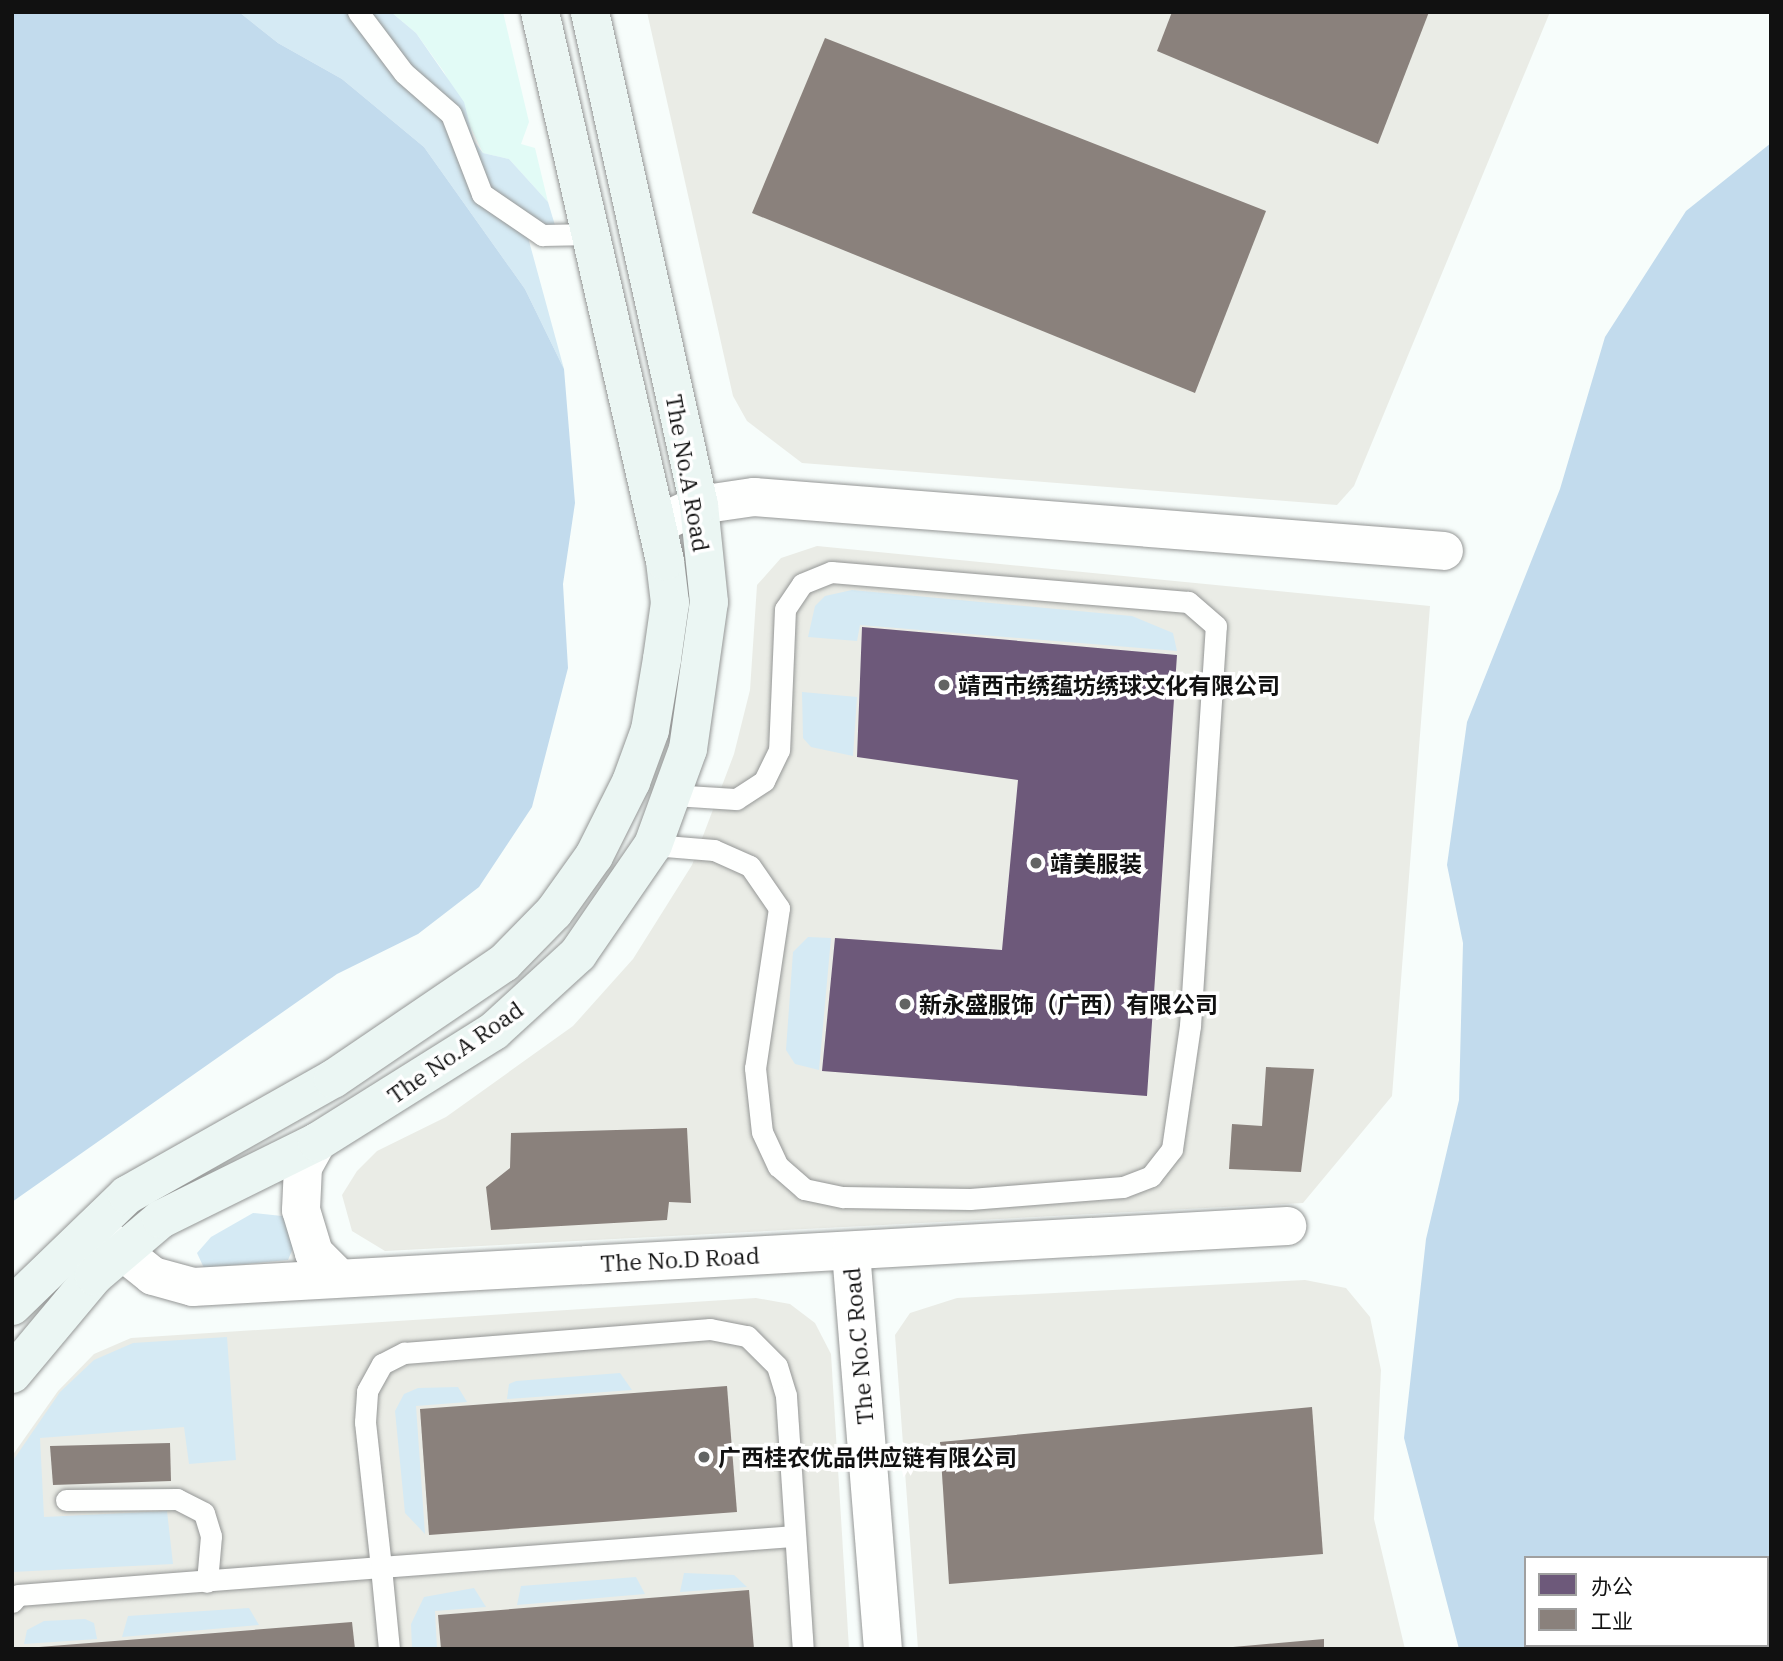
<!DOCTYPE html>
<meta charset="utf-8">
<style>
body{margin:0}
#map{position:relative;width:1783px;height:1661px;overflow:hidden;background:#f7fdfb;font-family:"IBM Plex Serif","Noto Sans SC",serif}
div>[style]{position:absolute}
.industrial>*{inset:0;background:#eaece6}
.farmland>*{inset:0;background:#e2fbf6}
.green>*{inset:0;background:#d5eaf4}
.forest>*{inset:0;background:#c2dbed}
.offices>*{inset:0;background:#6d597a}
.industry>*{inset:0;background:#8a817c}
.roads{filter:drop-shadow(0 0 2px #959796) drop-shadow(0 0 2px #959796)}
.lane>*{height:21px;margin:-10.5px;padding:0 10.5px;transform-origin:10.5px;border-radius:10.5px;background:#fefffe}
.street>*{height:38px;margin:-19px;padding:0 19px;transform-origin:19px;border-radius:19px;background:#fefffe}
.secondary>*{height:38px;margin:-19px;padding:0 19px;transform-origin:19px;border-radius:19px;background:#ebf6f3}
.dots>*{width:19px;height:19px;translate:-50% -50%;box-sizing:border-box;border:4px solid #fff;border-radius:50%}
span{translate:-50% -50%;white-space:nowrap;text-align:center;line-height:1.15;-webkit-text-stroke:7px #fff;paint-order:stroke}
.street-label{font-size:23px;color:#111}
.poi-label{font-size:23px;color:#111;font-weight:700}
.left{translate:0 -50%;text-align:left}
.frame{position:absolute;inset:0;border:14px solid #111;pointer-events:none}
.legend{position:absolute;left:1524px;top:1556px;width:245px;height:91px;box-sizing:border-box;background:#fff;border:2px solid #a0a0a0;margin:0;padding:9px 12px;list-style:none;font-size:21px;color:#111}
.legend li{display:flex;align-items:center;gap:14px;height:35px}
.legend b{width:35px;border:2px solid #a0a0a0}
</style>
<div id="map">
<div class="industrial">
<div style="clip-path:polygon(647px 12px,1550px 12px,1354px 486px,1337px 505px,802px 463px,747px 421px,733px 396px)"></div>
<div style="clip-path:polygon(817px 546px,1430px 606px,1392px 1096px,1303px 1203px,385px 1251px,352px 1231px,342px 1195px,357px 1171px,377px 1151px,446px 1117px,573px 1026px,633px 959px,692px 865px,734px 754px,750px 690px,757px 585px,781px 558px)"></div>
<div style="clip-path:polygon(1305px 1280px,1346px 1288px,1370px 1317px,1381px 1370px,1374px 1519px,1405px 1649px,918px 1649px,895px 1335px,910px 1313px,957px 1298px)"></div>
<div style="clip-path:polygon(756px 1298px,790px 1304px,815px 1323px,831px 1354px,849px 1649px,12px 1649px,12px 1456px,58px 1391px,94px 1354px,131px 1338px)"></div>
</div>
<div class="farmland">
<div style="clip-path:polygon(391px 12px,503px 12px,529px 122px,521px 144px,535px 148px,548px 202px,509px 159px,483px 153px,444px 72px,416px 33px)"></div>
</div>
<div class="green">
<div style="clip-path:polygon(239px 12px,352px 12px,434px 102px,464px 157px,526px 230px,564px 369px,525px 289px,424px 147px,342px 79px,278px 43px)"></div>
<div style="clip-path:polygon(367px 12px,391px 12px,416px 33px,464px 102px,474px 141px,483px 153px,509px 159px,548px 202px,557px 232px,546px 232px,483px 181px)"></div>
<div style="clip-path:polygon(852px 590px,1132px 616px,1173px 633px,1177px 651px,860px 625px,857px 641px,808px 637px,815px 606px,825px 596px)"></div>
<div style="clip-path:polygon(802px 692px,857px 697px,853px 756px,811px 747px,803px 738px)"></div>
<div style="clip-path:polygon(808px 937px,831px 938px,819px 1070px,795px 1064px,786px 1050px,793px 952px)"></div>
<div style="clip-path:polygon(253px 1213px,282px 1216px,290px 1225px,294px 1246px,288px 1260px,204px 1268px,197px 1253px,211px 1237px)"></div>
<div style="clip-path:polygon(227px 1337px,236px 1460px,189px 1464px,184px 1427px,40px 1438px,44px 1517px,167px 1511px,173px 1564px,12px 1572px,12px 1462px,60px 1392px,94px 1360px,133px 1343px)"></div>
<div style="clip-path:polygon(620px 1373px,632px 1390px,507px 1399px,509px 1384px,516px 1381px)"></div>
<div style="clip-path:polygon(458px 1387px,467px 1402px,416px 1406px,425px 1534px,405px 1513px,395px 1411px,404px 1394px,418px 1388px)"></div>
<div style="clip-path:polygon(684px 1573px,734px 1575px,747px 1587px,680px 1592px)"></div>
<div style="clip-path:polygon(636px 1577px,645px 1594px,517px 1605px,521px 1586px)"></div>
<div style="clip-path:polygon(474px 1588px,486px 1607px,435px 1611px,437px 1649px,412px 1649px,411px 1624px,424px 1597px)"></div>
<div style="clip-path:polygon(249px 1608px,259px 1625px,122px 1637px,128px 1616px)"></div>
<div style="clip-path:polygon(85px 1619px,94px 1623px,97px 1639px,24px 1644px,27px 1630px,44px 1621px)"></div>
</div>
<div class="forest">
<div style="clip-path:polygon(12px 12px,239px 12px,278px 43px,342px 79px,424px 147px,525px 289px,564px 369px,575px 503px,563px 584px,568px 668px,532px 807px,479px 887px,418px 934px,337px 974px,12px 1202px)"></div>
<div style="clip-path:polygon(evenodd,1771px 143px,1771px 1649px,1459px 1649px,1404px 1438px,1426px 1239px,1459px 1100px,1463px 943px,1447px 865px,1467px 722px,1560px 489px,1605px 337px,1686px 211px,1771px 143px,1526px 1558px,1767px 1558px,1767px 1645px,1526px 1645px,1526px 1558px)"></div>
</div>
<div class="offices">
<div style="clip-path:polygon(862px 627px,1177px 655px,1147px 1096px,822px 1071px,835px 938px,1002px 950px,1018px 780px,857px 757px)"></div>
</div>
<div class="industry">
<div style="clip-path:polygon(1172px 12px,1429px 12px,1378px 144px,1157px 51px)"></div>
<div style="clip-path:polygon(825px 38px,1266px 211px,1195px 393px,752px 213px)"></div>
<div style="clip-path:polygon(1266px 1067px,1314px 1069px,1301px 1172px,1229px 1169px,1232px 1124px,1262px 1126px)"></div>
<div style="clip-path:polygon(687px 1128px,691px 1203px,669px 1202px,667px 1220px,491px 1230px,486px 1187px,510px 1168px,511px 1133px)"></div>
<div style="clip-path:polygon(727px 1386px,737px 1512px,429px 1535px,420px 1409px)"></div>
<div style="clip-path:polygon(1312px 1407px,1323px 1554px,949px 1584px,940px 1442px)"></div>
<div style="clip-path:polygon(170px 1443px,171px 1481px,53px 1485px,50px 1446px)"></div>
<div style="clip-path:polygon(749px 1590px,754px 1649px,441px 1649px,438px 1615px)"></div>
<div style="clip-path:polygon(352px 1622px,355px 1649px,39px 1649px,39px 1647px)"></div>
<div style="clip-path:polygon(1324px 1639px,1324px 1649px,1233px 1649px,1233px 1647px)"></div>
</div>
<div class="roads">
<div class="lane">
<div style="left:358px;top:12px;width:76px;rotate:53deg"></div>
<div style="left:404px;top:73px;width:62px;rotate:41.1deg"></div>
<div style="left:451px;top:114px;width:86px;rotate:68.8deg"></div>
<div style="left:482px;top:194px;width:73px;rotate:34.3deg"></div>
<div style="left:542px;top:235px;width:52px;rotate:-1.1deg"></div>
<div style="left:653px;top:845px;width:61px;rotate:4.7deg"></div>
<div style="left:714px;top:850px;width:39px;rotate:24deg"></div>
<div style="left:750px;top:866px;width:51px;rotate:55.4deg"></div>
<div style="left:779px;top:908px;width:162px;rotate:98.5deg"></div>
<div style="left:755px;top:1068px;width:64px;rotate:83.8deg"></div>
<div style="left:762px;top:1132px;width:38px;rotate:65deg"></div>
<div style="left:778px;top:1166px;width:35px;rotate:41deg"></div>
<div style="left:804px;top:1189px;width:40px;rotate:12deg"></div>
<div style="left:843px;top:1197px;width:127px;rotate:0.9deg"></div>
<div style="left:970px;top:1199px;width:153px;rotate:-4.5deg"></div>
<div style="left:1123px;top:1187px;width:30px;rotate:-21deg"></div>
<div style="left:1151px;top:1176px;width:34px;rotate:-52deg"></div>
<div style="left:1172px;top:1149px;width:124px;rotate:-81.7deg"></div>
<div style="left:1190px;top:1026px;width:401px;rotate:-86.3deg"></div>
<div style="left:1216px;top:626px;width:37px;rotate:-139deg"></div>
<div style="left:1188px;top:602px;width:358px;rotate:-175.2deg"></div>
<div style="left:831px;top:572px;width:31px;rotate:158deg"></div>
<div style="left:802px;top:584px;width:30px;rotate:124deg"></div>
<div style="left:785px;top:609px;width:141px;rotate:92.4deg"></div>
<div style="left:779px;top:750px;width:34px;rotate:116deg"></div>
<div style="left:764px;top:781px;width:33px;rotate:147deg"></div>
<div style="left:736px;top:799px;width:63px;rotate:-176.4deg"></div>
<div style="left:66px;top:1500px;width:111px;rotate:-0.5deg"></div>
<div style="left:177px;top:1499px;width:30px;rotate:27deg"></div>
<div style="left:204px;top:1513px;width:24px;rotate:73deg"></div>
<div style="left:211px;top:1536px;width:46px;rotate:95deg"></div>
<div style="left:12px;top:1602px;width:9px;rotate:-49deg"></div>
<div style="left:18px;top:1595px;width:364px;rotate:-4.4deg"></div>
<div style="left:381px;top:1567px;width:146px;rotate:-96.3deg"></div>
<div style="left:365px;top:1422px;width:31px;rotate:-86deg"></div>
<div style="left:367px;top:1391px;width:31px;rotate:-61deg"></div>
<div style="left:382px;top:1364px;width:25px;rotate:-27deg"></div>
<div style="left:404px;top:1353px;width:307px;rotate:-4.5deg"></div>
<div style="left:710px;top:1329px;width:38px;rotate:11deg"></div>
<div style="left:747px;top:1336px;width:42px;rotate:45deg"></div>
<div style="left:777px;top:1366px;width:31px;rotate:73deg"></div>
<div style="left:786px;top:1396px;width:254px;rotate:86.2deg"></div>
<div style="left:389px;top:1649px;width:82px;rotate:-95.6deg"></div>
<div style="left:381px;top:1567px;width:415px;rotate:-4.3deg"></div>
</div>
<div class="street">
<div style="left:658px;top:524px;width:45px;rotate:-24.9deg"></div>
<div style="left:699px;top:505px;width:56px;rotate:-8.3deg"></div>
<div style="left:754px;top:497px;width:692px;rotate:4.47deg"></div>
<div style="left:317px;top:1142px;width:29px;rotate:119deg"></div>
<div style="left:303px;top:1167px;width:43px;rotate:92.7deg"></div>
<div style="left:301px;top:1210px;width:45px;rotate:73.2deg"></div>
<div style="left:314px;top:1253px;width:35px;rotate:45deg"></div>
<div style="left:98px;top:1232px;width:70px;rotate:38.7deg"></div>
<div style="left:153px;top:1276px;width:41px;rotate:15.4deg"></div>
<div style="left:193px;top:1287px;width:1096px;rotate:-3.19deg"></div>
<div style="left:851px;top:1252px;width:398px;rotate:85.4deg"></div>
</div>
<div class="secondary">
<div style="left:12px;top:1306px;width:160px;rotate:-44deg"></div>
<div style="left:127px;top:1195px;width:236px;rotate:-29.4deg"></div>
<div style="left:333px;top:1079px;width:207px;rotate:-34.2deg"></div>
<div style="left:504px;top:963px;width:71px;rotate:-45.6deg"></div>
<div style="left:554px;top:912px;width:69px;rotate:-54.5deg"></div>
<div style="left:594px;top:856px;width:83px;rotate:-63.4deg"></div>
<div style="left:631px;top:782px;width:55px;rotate:-69.9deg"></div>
<div style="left:650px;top:730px;width:72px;rotate:-80.4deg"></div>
<div style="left:662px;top:659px;width:57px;rotate:-81.9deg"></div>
<div style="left:670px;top:603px;width:42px;rotate:-96.8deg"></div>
<div style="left:665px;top:561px;width:563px;rotate:-102.83deg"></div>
<div style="left:12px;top:1374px;width:128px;rotate:-50.1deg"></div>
<div style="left:94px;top:1276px;width:88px;rotate:-40.4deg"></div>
<div style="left:161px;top:1219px;width:174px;rotate:-26.3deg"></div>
<div style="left:317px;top:1142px;width:209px;rotate:-32.1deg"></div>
<div style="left:494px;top:1031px;width:114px;rotate:-42.5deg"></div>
<div style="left:578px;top:954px;width:132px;rotate:-55.5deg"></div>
<div style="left:653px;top:845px;width:102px;rotate:-70deg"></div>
<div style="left:688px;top:749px;width:148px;rotate:-81.9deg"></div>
<div style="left:709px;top:602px;width:98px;rotate:-95.9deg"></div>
<div style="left:699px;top:505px;width:505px;rotate:-102.47deg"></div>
</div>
</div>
<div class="dots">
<div style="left:944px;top:685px;background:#626463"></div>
<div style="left:1036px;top:863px;background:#626463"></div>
<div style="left:905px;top:1004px;background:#626463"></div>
<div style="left:704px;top:1457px;background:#626463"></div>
</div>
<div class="street-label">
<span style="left:688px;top:473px;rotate:80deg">The No.A Road</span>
<span style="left:455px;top:1052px;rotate:-35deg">The No.A Road</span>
<span style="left:680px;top:1259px;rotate:-3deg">The No.D Road</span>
<span style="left:858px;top:1346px;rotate:-95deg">The No.C Road</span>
</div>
<div class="poi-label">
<span class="left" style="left:958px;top:685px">靖西市绣蕴坊绣球文化有限公司</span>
<span class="left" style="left:1050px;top:863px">靖美服装</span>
<span class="left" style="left:919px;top:1004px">新永盛服饰（广西）有限公司</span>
<span class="left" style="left:718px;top:1457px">广西桂农优品供应链有限公司</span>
</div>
<div class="frame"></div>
<ul class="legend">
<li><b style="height:19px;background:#6d597a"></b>办公</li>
<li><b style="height:19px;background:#8a817c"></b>工业</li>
</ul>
</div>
